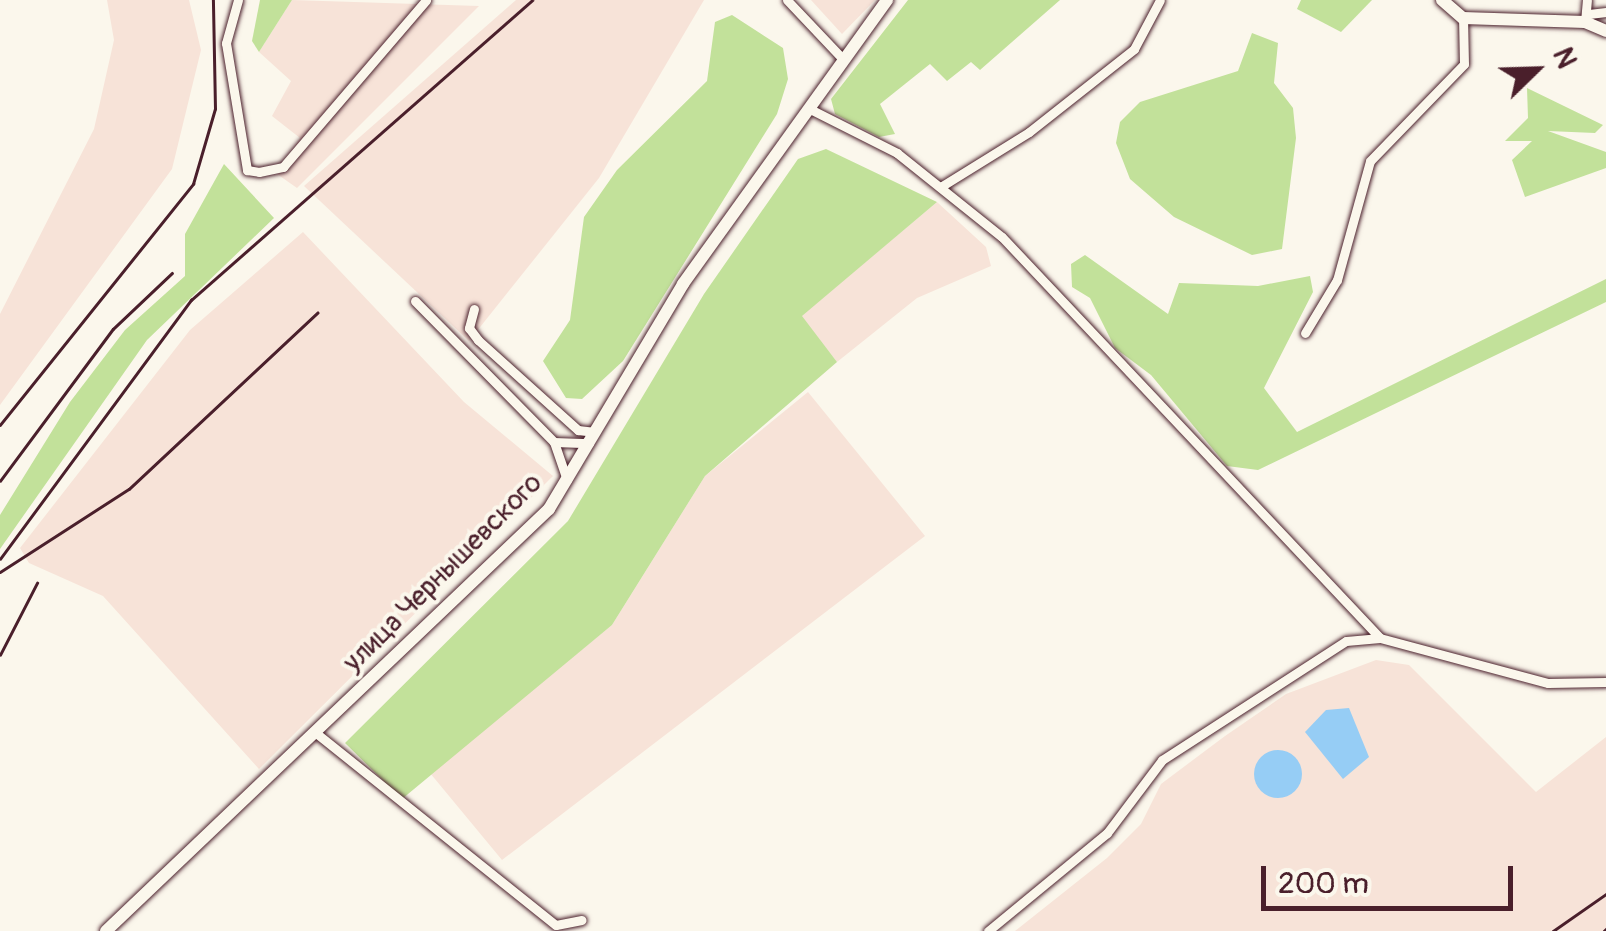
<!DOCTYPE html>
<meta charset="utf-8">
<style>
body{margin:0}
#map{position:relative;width:1606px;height:931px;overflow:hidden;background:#fbf7ec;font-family:Pangolin,sans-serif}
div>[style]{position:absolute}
.built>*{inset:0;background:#f7e3d8}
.green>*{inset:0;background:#c2e19a}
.water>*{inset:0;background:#96cdf5}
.round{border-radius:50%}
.roads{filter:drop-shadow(0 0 2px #4a1f2b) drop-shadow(0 0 2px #4a1f2b)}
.street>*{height:9px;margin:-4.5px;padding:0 4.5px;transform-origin:4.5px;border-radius:4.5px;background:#fbf7ec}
.secondary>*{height:12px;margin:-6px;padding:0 6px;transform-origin:6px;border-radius:6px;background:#fbf7ec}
.rail>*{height:2.5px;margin:-1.25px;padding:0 1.25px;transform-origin:1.25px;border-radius:1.25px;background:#4a1f2b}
span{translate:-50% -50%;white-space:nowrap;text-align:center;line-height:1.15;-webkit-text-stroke:8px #fbf7ec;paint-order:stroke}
.street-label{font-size:28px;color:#4a1f2b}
.north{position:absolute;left:1486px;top:20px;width:100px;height:100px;-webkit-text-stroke:8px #fbf7ec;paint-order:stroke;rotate:67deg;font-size:28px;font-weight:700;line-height:40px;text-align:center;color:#4a1f2b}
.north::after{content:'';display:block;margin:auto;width:35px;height:45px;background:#4a1f2b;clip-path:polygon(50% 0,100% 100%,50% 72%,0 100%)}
.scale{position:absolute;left:1261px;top:866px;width:252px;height:45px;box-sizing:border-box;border:5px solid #4a1f2b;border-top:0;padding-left:12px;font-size:30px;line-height:35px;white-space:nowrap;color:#4a1f2b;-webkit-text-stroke:8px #fbf7ec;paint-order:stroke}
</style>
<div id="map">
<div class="built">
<div style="clip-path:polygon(107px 0,189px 0,201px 50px,172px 169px,0 405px,0 314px,94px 129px,114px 40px)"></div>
<div style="clip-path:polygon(292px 0,479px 6px,297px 188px,277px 174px,300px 138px,272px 116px,291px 81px,259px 52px)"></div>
<div style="clip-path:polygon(516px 0,704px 0,599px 178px,469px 341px,304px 186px)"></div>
<div style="clip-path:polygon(811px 0,875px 0,842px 34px)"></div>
<div style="clip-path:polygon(937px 202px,986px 247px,991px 266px,917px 298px,837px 362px,801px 316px)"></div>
<div style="clip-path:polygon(303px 232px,464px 402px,553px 476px,259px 769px,103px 596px,29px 563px,20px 548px,190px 330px)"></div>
<div style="clip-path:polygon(808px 392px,925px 536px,502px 860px,430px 773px,612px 625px,705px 476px)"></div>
<div style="clip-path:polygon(1376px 660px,1409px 665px,1536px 792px,1606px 737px,1606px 931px,1015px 931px,1107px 858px,1141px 824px,1161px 784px,1225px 736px,1286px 694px)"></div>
</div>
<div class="green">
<div style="clip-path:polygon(260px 0,292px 0,259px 52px,252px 41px)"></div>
<div style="clip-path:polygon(908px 0,1060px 0,980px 70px,971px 62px,947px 81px,930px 64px,880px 104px,895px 134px,879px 137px,835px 114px,831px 99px)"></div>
<div style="clip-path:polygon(1301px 0,1372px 0,1341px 32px,1297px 9px)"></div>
<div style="clip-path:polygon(732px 15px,783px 48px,788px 79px,777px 114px,623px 361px,582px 399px,566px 398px,543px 361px,570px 320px,584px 217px,617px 170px,707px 81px,715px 22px)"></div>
<div style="clip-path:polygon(1252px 33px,1278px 43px,1274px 83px,1293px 108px,1296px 138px,1282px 249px,1252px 255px,1174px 217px,1130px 179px,1116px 143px,1120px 122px,1140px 102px,1238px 71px)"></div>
<div style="clip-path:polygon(1527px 88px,1603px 125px,1595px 133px,1548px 131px,1606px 152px,1606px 168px,1525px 197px,1512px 160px,1532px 141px,1505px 141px,1528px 118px)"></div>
<div style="clip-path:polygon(826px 149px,937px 202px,802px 316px,837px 362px,705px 476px,612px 625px,402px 799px,345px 743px,568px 521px,704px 294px,798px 159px)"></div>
<div style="clip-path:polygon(224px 164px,274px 218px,147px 340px,0 549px,0 515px,70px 402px,125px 330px,185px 276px,185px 234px)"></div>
<div style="clip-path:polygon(1085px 255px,1168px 314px,1179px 283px,1258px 286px,1310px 276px,1313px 292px,1264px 388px,1297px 432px,1606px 279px,1606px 302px,1258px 470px,1227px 466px,1151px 375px,1115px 348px,1090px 298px,1072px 287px,1071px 264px)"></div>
</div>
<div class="water">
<div style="clip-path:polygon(1349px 708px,1369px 757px,1343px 779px,1305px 732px,1326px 710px)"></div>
<div class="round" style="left:1254px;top:750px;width:48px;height:48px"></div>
</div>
<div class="roads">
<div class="street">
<div style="left:238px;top:0;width:45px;rotate:105.6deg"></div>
<div style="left:226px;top:43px;width:129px;rotate:80.6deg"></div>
<div style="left:247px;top:170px;width:12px;rotate:9deg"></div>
<div style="left:259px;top:172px;width:25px;rotate:-12deg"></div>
<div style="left:283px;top:167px;width:220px;rotate:-49.4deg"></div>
<div style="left:787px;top:0;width:77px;rotate:46.6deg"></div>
<div style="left:1589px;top:14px;width:17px;rotate:-7deg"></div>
<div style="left:1585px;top:22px;width:22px;rotate:-85deg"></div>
<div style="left:808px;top:108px;width:100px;rotate:26.8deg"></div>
<div style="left:897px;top:153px;width:134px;rotate:38.7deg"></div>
<div style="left:1002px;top:237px;width:551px;rotate:46.69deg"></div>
<div style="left:942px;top:186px;width:102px;rotate:-31.8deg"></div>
<div style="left:1029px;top:132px;width:134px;rotate:-38.3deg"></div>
<div style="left:1134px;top:49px;width:55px;rotate:-62deg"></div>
<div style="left:415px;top:301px;width:198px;rotate:45.4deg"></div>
<div style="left:554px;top:442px;width:40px;rotate:71.1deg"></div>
<div style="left:474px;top:309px;width:20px;rotate:105deg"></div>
<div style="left:469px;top:328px;width:15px;rotate:53deg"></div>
<div style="left:478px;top:340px;width:135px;rotate:42deg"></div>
<div style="left:578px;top:430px;width:17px;rotate:7deg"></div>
<div style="left:1305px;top:333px;width:62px;rotate:-58.9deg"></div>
<div style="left:1337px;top:280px;width:123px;rotate:-74.5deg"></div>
<div style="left:1370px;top:161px;width:135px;rotate:-45.9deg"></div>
<div style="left:1464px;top:64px;width:46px;rotate:-91.2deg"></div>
<div style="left:554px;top:442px;width:35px;rotate:2deg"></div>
<div style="left:316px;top:733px;width:307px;rotate:38.7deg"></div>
<div style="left:556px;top:925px;width:26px;rotate:-11deg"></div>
<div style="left:988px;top:931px;width:154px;rotate:-39.5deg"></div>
<div style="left:1107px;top:833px;width:91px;rotate:-53deg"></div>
<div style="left:1162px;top:760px;width:219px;rotate:-32.9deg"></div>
<div style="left:1346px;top:641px;width:34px;rotate:-5deg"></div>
<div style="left:1380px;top:638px;width:174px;rotate:15deg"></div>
<div style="left:1548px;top:683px;width:58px;rotate:-1deg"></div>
</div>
<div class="secondary">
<div style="left:1442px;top:0;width:28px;rotate:41deg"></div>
<div style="left:1463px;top:18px;width:122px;rotate:1.9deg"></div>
<div style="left:1585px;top:22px;width:23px;rotate:23deg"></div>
<div style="left:106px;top:931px;width:612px;rotate:-43.61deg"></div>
<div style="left:549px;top:509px;width:262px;rotate:-59.2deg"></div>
<div style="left:683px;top:284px;width:350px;rotate:-54.3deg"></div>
</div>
</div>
<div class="rail">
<div style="left:0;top:425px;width:309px;rotate:-51.3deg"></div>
<div style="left:193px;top:184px;width:78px;rotate:-73.7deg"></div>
<div style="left:215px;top:109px;width:109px;rotate:-91.1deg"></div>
<div style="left:0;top:481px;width:189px;rotate:-53.4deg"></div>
<div style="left:113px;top:329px;width:81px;rotate:-43.5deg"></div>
<div style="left:0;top:559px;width:322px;rotate:-53.6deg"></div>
<div style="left:191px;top:300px;width:454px;rotate:-41.3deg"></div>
<div style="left:0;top:572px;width:153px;rotate:-32.8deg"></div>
<div style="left:129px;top:489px;width:258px;rotate:-43.1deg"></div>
<div style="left:0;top:655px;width:81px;rotate:-62.8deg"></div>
<div style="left:1553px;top:931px;width:65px;rotate:-34.9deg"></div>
<div style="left:1604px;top:931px;width:3px;rotate:-45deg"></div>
</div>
<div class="street-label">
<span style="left:443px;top:573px;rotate:-45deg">улица Чернышевского</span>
</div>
<div class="north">N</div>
<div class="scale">200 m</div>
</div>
